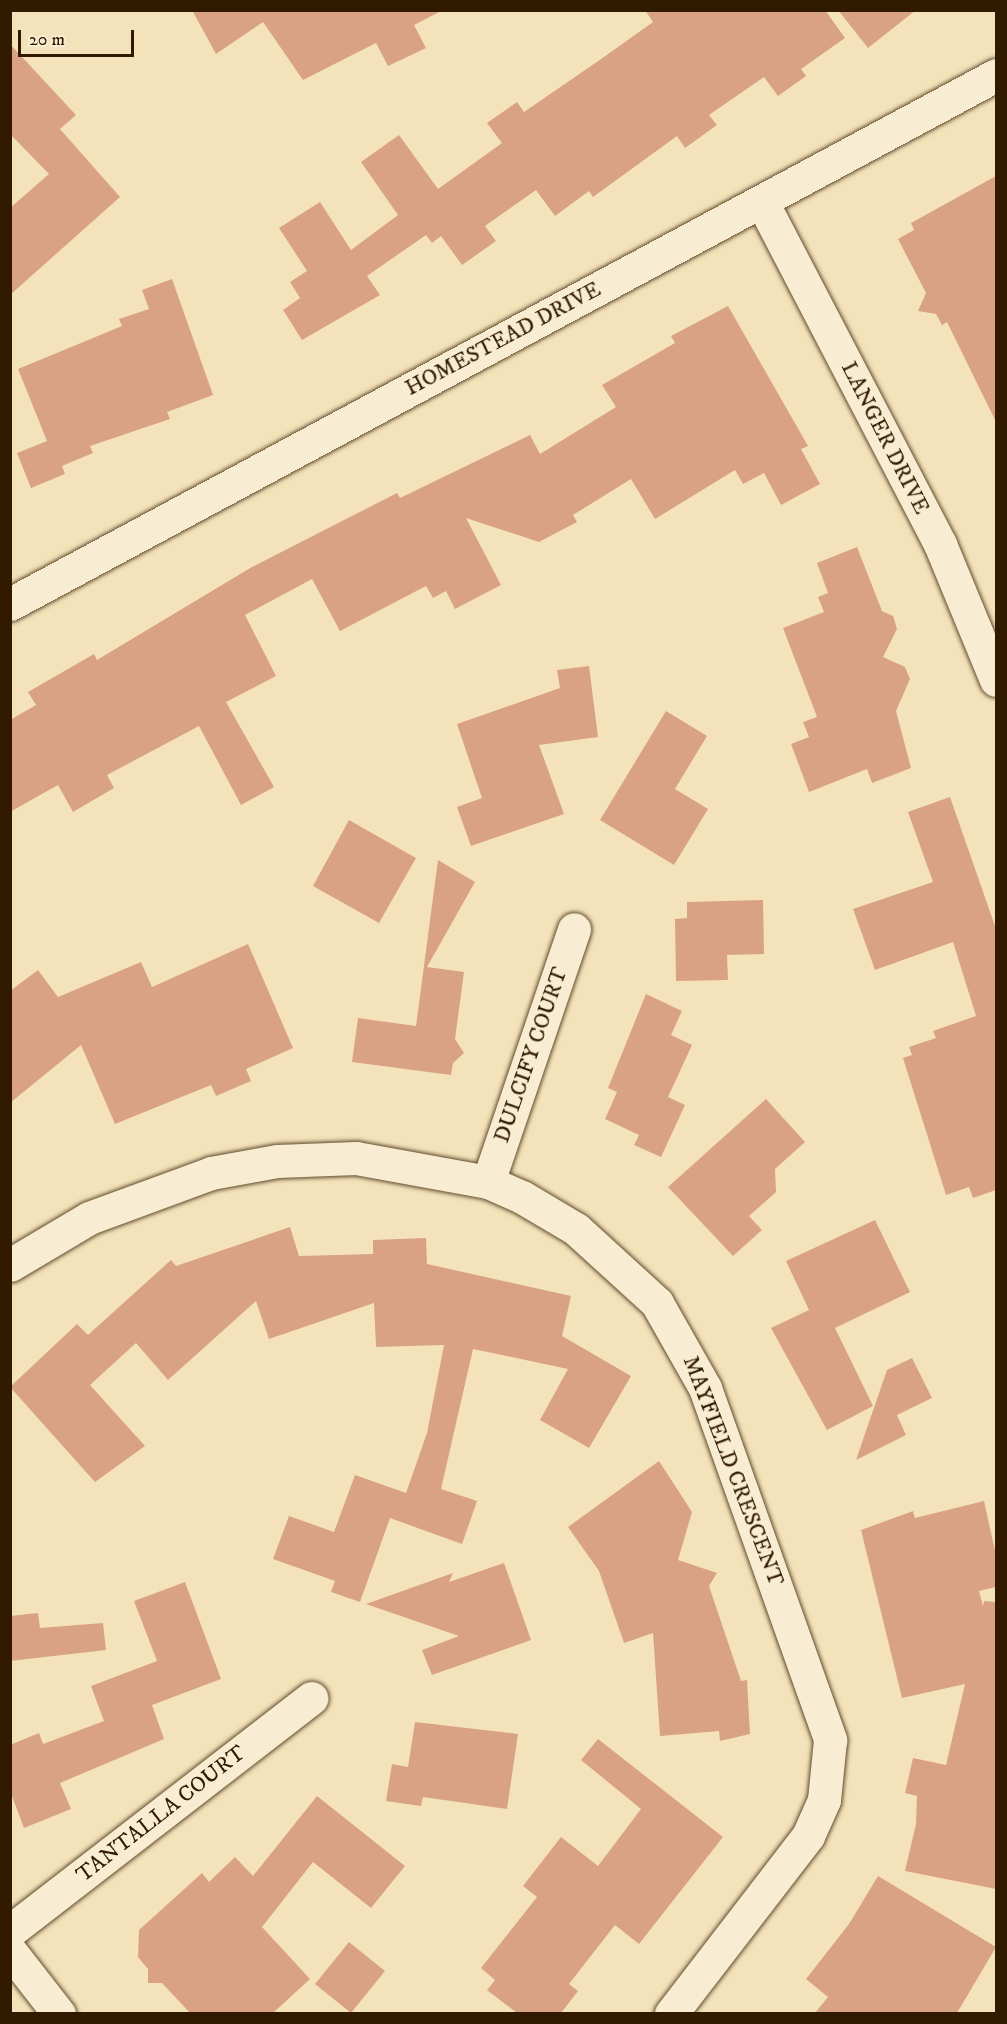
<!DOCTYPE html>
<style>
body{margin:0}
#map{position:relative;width:1007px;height:2024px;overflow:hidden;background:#f4e3ba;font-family:"IM FELL DW Pica",serif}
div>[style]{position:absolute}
.building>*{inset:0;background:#d9a383}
.roads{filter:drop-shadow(0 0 2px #624c2e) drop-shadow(0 0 2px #624c2e)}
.minor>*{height:33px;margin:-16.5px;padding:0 16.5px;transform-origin:16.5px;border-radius:16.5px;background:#f8edd2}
span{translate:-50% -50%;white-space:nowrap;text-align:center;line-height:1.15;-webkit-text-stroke:4.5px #f8edd2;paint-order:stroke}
.street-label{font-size:22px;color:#321a00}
.frame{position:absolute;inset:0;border:12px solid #321a00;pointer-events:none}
.scale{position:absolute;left:18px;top:30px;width:116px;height:27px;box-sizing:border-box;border:3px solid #321a00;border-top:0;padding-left:8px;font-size:18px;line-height:21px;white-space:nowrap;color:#321a00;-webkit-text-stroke:4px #f8edd2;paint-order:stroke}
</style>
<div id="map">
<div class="building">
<div style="clip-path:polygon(192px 10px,443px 10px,414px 25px,426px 48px,388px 66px,376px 43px,303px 80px,263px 22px,216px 54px)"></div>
<div style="clip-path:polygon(645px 10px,825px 10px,845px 38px,801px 69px,806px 76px,778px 96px,764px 77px,709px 115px,717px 125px,685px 148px,677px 136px,593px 197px,589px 191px,555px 216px,536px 190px,485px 226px,496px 241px,462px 265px,441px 236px,432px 243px,426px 235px,367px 276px,380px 295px,302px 340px,283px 310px,300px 298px,290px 282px,307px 271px,279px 228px,320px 202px,351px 250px,398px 215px,361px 162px,399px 135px,438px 189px,502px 143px,487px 123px,517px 102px,524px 112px,604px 57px,653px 22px)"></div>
<div style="clip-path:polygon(838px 10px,916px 10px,868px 48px)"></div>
<div style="clip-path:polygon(10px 44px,76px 115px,60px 129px,120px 197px,10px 295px,10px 208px,49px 174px,10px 134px)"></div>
<div style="clip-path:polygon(996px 176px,996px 422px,947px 322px,942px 325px,936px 314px,918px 311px,926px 293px,898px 239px,914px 230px,911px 223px)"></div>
<div style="clip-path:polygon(172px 279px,213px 395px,167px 412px,170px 419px,90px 446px,93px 453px,62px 466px,65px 474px,31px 488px,17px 453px,47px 441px,18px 369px,122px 326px,119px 319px,149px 309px,142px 290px)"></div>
<div style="clip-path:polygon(728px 306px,808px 446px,801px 449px,820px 484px,781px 505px,764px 473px,743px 484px,735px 470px,655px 519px,631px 479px,573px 515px,577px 522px,539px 542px,466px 518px,501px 585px,455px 609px,446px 591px,433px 598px,426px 586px,340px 631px,312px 579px,245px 615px,276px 676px,226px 702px,274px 787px,241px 805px,199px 726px,107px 775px,114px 788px,73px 812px,58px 785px,10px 812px,10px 720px,36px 705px,28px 692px,94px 654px,97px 660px,252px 567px,397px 493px,400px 498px,530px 435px,540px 454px,616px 407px,602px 385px,675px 343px,671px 336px)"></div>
<div style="clip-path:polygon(857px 547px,882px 611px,893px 616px,897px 629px,883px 657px,905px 667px,910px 679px,896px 711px,911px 768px,872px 783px,867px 769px,809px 792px,791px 744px,809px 737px,803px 722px,817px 717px,783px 628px,824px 612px,818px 597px,828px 593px,817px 563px)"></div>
<div style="clip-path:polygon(589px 666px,598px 737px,539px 745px,564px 814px,471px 846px,457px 807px,482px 798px,457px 724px,560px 688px,557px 670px)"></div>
<div style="clip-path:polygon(666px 711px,707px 736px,675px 789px,708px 809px,674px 865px,600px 820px)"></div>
<div style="clip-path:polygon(950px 797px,996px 929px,996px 1190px,973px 1198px,969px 1187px,946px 1195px,903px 1058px,912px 1055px,909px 1047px,936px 1038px,933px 1031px,976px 1016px,953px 942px,875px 970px,853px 909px,933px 882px,908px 812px)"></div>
<div style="clip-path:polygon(349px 820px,416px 858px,379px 923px,313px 886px)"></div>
<div style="clip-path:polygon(438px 860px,475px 882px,427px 967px,464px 972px,455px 1039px,464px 1053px,453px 1063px,451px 1075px,352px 1062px,358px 1018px,416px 1026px)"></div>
<div style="clip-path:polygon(763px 900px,764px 954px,727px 955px,728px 980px,676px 981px,675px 919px,687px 918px,687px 902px)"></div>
<div style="clip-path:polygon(248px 944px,293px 1048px,246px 1069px,251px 1081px,216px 1096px,211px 1085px,115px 1124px,81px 1045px,10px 1103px,10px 991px,38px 970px,58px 997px,141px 962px,152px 987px)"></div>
<div style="clip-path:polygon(646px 994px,682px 1011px,671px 1035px,692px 1045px,668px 1097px,685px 1105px,661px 1157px,634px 1145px,639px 1135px,605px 1119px,617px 1092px,608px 1088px)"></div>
<div style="clip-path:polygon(766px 1099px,805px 1142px,775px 1169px,776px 1192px,749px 1216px,762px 1230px,733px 1256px,668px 1187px)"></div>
<div style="clip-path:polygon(875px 1220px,910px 1292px,835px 1328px,873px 1406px,827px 1430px,771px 1328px,809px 1310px,786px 1261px)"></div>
<div style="clip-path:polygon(290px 1227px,299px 1256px,373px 1254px,373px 1240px,426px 1238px,427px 1264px,571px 1296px,562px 1336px,631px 1376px,589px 1448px,540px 1420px,568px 1369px,473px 1349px,441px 1489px,477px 1501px,462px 1544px,390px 1518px,360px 1602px,331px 1592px,335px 1581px,273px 1559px,289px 1516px,334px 1532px,355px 1475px,406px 1493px,427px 1433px,444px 1345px,376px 1347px,374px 1303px,269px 1339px,256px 1301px,168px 1380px,136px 1343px,90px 1385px,145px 1446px,95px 1482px,10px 1387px,77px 1324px,88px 1335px,171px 1260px,176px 1266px)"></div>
<div style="clip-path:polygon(912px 1358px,932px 1398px,897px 1415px,906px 1435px,856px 1460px,887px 1370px)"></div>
<div style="clip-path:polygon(659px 1461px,692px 1512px,678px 1560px,717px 1573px,709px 1586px,741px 1681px,747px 1680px,750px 1734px,720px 1741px,719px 1731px,660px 1736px,653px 1633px,624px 1643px,599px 1571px,568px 1527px)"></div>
<div style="clip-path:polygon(984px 1501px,996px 1555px,996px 1587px,979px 1591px,983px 1606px,984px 1601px,996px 1602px,996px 1889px,905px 1871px,916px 1824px,917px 1796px,905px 1793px,913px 1758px,946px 1765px,965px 1684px,902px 1698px,861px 1530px,913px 1511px,915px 1518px)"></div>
<div style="clip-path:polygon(504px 1563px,531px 1640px,432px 1675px,422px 1650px,459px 1636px,366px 1604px,453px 1573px,449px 1582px)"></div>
<div style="clip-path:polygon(185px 1582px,221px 1679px,152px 1705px,164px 1739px,60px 1783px,71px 1809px,24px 1828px,10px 1791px,10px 1745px,39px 1733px,43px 1744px,104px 1721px,91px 1686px,157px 1661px,134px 1601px)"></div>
<div style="clip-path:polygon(38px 1613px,40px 1628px,103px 1623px,106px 1650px,10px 1661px,10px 1616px)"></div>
<div style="clip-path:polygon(415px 1722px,518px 1734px,507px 1809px,423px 1797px,421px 1806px,386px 1801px,392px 1764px,408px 1767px)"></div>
<div style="clip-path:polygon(598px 1739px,723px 1837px,639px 1944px,615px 1925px,569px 1984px,578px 1991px,561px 2013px,517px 2013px,487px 1990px,495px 1980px,481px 1968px,537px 1897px,523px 1886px,561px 1837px,598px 1866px,641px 1809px,581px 1760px)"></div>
<div style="clip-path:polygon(317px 1796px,405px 1866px,371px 1908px,313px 1862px,262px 1927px,310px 1979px,273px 2013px,190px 2013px,162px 1983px,148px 1983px,148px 1969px,138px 1957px,139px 1930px,202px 1873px,209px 1882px,235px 1857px,253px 1876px)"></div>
<div style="clip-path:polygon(878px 1876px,996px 1947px,957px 2013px,815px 2013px,828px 1997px,806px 1979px,849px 1924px)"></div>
<div style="clip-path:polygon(349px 1942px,385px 1971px,351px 2013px,315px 1984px)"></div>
</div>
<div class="roads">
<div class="minor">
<div style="left:762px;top:202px;width:386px;rotate:62.5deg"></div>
<div style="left:940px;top:544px;width:147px;rotate:67.6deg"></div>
<div style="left:10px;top:604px;width:1119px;rotate:-28.21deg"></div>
<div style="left:488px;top:1182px;width:267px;rotate:-71.2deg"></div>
<div style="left:10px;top:1265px;width:92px;rotate:-30.7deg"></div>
<div style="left:89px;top:1218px;width:130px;rotate:-20.2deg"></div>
<div style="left:211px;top:1173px;width:67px;rotate:-10.3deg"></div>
<div style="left:277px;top:1161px;width:79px;rotate:-2.2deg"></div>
<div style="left:356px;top:1158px;width:134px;rotate:10.3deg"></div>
<div style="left:488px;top:1182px;width:37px;rotate:24deg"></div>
<div style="left:522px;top:1197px;width:63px;rotate:30.7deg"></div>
<div style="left:576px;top:1229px;width:110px;rotate:42.4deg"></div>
<div style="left:657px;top:1303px;width:98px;rotate:60.5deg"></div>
<div style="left:705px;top:1388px;width:374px;rotate:70.4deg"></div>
<div style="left:830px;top:1740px;width:60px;rotate:95.7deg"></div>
<div style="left:824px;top:1800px;width:39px;rotate:114deg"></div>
<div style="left:808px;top:1836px;width:225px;rotate:127.6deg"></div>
<div style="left:10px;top:1931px;width:381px;rotate:-37.7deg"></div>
<div style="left:10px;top:1951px;width:80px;rotate:52.1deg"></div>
</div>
</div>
<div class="street-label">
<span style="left:503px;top:339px;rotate:-28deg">HOMESTEAD DRIVE</span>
<span style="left:885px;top:438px;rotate:63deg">LANGER DRIVE</span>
<span style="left:531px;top:1055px;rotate:-71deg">DULCIFY COURT</span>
<span style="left:733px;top:1471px;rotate:69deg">MAYFIELD CRESCENT</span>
<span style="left:161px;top:1814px;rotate:-38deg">TANTALLA COURT</span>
</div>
<div class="frame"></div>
<div class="scale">20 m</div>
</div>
